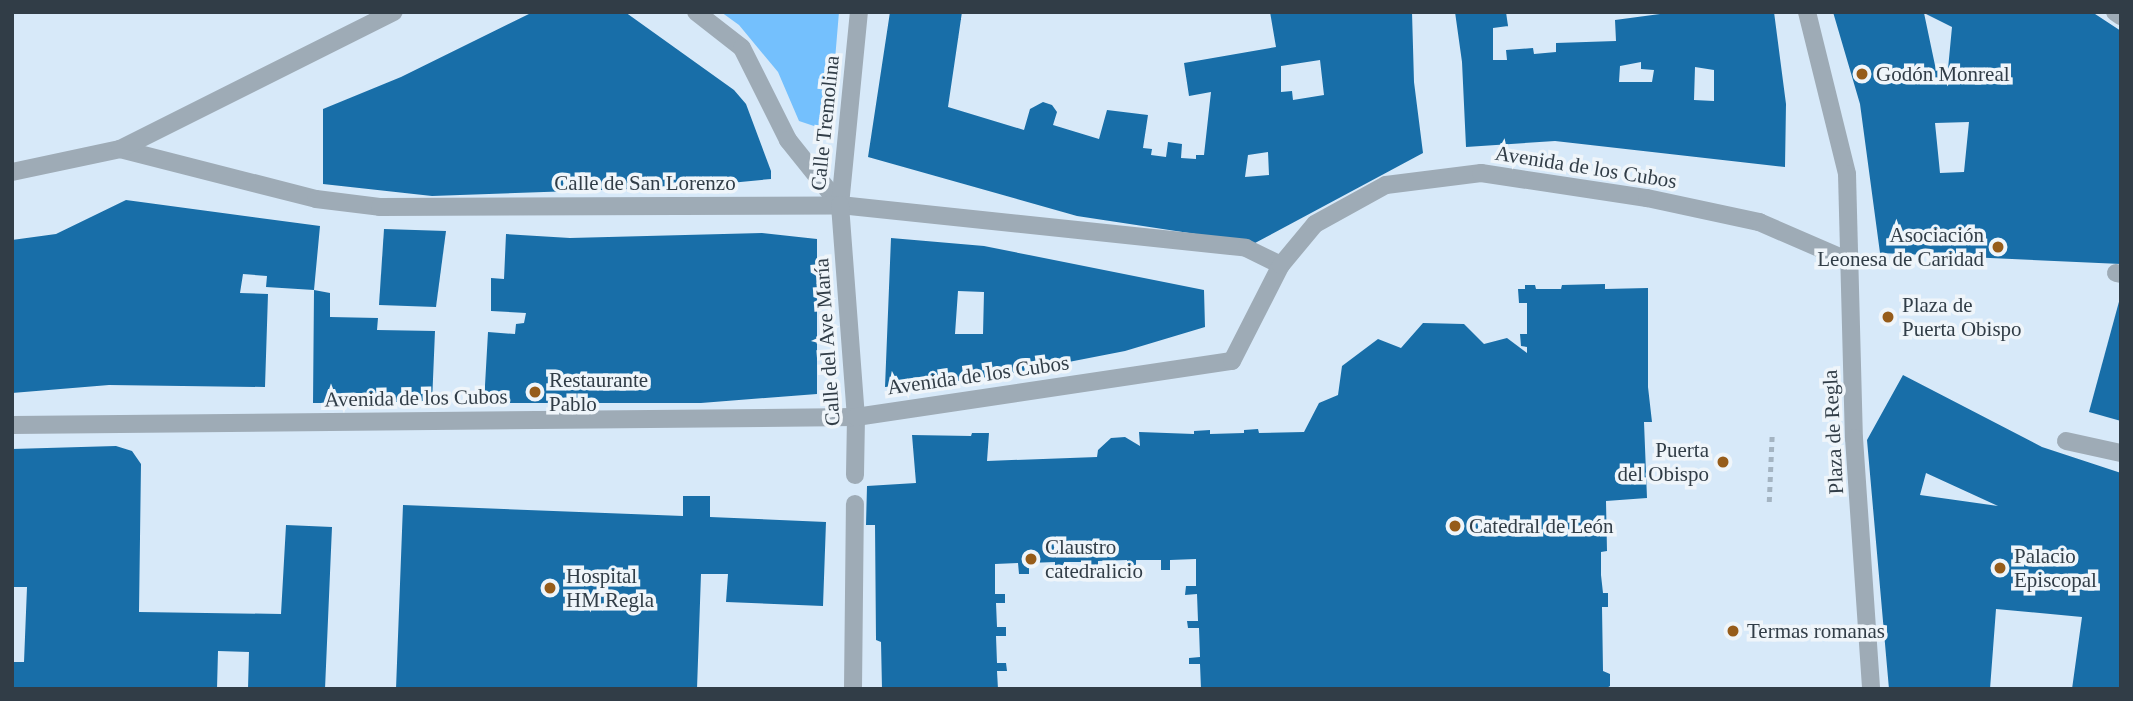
<!DOCTYPE html>
<meta charset="utf-8">
<style>
body{margin:0}
#map{position:relative;width:2133px;height:701px;overflow:hidden;background:#d7e9f9;font-family:Georgia,serif}
div>[style]{position:absolute}
.green>*{inset:0;background:#74c0fd}
.building>*{inset:0;background:#186ea8}
.path>*{height:4.5px;margin-top:-2.25px;transform-origin:0;background:repeating-linear-gradient(90deg,#a4b4c2 0 5px,transparent 0 10px)}
.pedestrian>*{height:18px;margin:-9px;padding:0 9px;transform-origin:9px;border-radius:9px;background:#9eabb6}
.minor>*{height:18px;margin:-9px;padding:0 9px;transform-origin:9px;border-radius:9px;background:#9eabb6}
.tertiary>*{height:18px;margin:-9px;padding:0 9px;transform-origin:9px;border-radius:9px;background:#9eabb6}
.dots>*{width:19px;height:19px;translate:-50% -50%;box-sizing:border-box;border:4px solid #eff5fa;border-radius:50%}
span{translate:-50% -50%;white-space:nowrap;text-align:center;line-height:1.15;-webkit-text-stroke:7px #eff5fa;paint-order:stroke}
.poi-label{font-size:21px;color:#313d47}
.left{translate:0 -50%;text-align:left}
.right{translate:-100% -50%;text-align:right}
.street-label{font-size:21px;color:#313d47}
.frame{position:absolute;inset:0;border:14px solid #313d47;pointer-events:none}
</style>
<div id="map">
<div class="green">
<div style="clip-path:polygon(721px 12px,839px 12px,829px 131px,799px 121px,778px 72px,739px 25px)"></div>
</div>
<div class="building">
<div style="clip-path:polygon(533px 12px,625px 12px,734px 90px,746px 104px,771px 171px,771px 179px,688px 187px,432px 196px,323px 184px,323px 109px,401px 77px)"></div>
<div style="clip-path:polygon(evenodd,890px 12px,962px 12px,948px 107px,1024px 130px,1030px 109px,1043px 102px,1052px 105px,1057px 112px,1053px 125px,1099px 139px,1107px 110px,1148px 115px,1143px 148px,1152px 149px,1151px 155px,1166px 157px,1168px 142px,1182px 144px,1181px 158px,1196px 159px,1196px 155px,1204px 155px,1211px 92px,1189px 96px,1184px 63px,1276px 47px,1270px 12px,1412px 12px,1414px 82px,1423px 153px,1255px 243px,1077px 216px,868px 157px,890px 12px,1320px 60px,1324px 95px,1293px 100px,1292px 91px,1281px 92px,1281px 66px,1320px 60px,890px 12px,1268px 152px,1269px 175px,1245px 177px,1248px 155px,1268px 152px)"></div>
<div style="clip-path:polygon(evenodd,1455px 12px,1506px 12px,1508px 26px,1493px 28px,1493px 60px,1507px 60px,1506px 50px,1533px 48px,1534px 54px,1556px 52px,1556px 43px,1616px 41px,1615px 20px,1675px 12px,1774px 12px,1786px 104px,1785px 167px,1555px 141px,1466px 147px,1462px 62px,1455px 12px,1641px 62px,1641px 69px,1654px 70px,1652px 82px,1619px 82px,1620px 66px,1641px 62px,1455px 12px,1695px 67px,1714px 70px,1714px 101px,1694px 100px,1695px 67px)"></div>
<div style="clip-path:polygon(evenodd,1833px 12px,2092px 12px,2121px 31px,2121px 264px,1880px 253px,1860px 104px,1833px 12px,1924px 13px,1952px 27px,1948px 69px,1936px 70px,1924px 13px,1833px 12px,1969px 122px,1964px 172px,1940px 173px,1935px 123px,1969px 122px)"></div>
<div style="clip-path:polygon(126px 200px,320px 226px,314px 290px,266px 287px,267px 276px,243px 274px,240px 293px,268px 294px,265px 387px,109px 385px,12px 393px,12px 240px,56px 234px)"></div>
<div style="clip-path:polygon(384px 229px,446px 231px,436px 307px,379px 305px)"></div>
<div style="clip-path:polygon(762px 233px,817px 239px,817px 394px,701px 403px,484px 403px,488px 332px,515px 334px,516px 324px,524px 323px,526px 313px,491px 311px,491px 278px,504px 279px,506px 234px,570px 238px)"></div>
<div style="clip-path:polygon(evenodd,891px 238px,984px 246px,1204px 290px,1205px 327px,1125px 351px,982px 379px,885px 387px,891px 238px,958px 291px,984px 292px,983px 334px,955px 334px,958px 291px)"></div>
<div style="clip-path:polygon(1605px 284px,1605px 289px,1648px 288px,1648px 387px,1652px 422px,1644px 422px,1647px 498px,1606px 501px,1607px 551px,1601px 552px,1601px 575px,1603px 593px,1608px 593px,1608px 607px,1602px 607px,1603px 671px,1610px 674px,1610px 686px,1605px 689px,1201px 689px,1200px 664px,1189px 664px,1189px 658px,1200px 657px,1199px 628px,1188px 628px,1187px 621px,1198px 621px,1197px 594px,1185px 595px,1186px 586px,1196px 586px,1196px 559px,1170px 560px,1170px 570px,1161px 570px,1161px 560px,1136px 560px,1136px 571px,1128px 571px,1127px 560px,1098px 561px,1098px 572px,1091px 572px,1091px 562px,1064px 562px,1064px 573px,1055px 573px,1055px 562px,1029px 563px,1029px 574px,1019px 574px,1018px 563px,995px 564px,995px 594px,1005px 594px,1005px 603px,996px 603px,997px 627px,1006px 627px,1006px 636px,996px 636px,997px 663px,1006px 663px,1007px 671px,997px 671px,998px 689px,882px 689px,881px 642px,876px 640px,875px 525px,866px 525px,867px 486px,916px 483px,912px 435px,971px 436px,972px 433px,989px 433px,987px 461px,1097px 457px,1098px 450px,1111px 438px,1125px 437px,1140px 446px,1139px 432px,1194px 434px,1194px 431px,1210px 430px,1210px 434px,1244px 433px,1244px 430px,1258px 429px,1259px 433px,1304px 432px,1319px 403px,1338px 395px,1342px 366px,1378px 339px,1401px 348px,1423px 323px,1464px 324px,1484px 344px,1507px 338px,1527px 353px,1527px 347px,1521px 346px,1520px 334px,1527px 334px,1527px 303px,1519px 303px,1518px 289px,1525px 289px,1525px 285px,1535px 285px,1536px 289px,1561px 289px,1562px 285px)"></div>
<div style="clip-path:polygon(314px 290px,330px 293px,330px 317px,378px 318px,377px 330px,435px 331px,432px 403px,313px 403px)"></div>
<div style="clip-path:polygon(2120px 298px,2121px 298px,2121px 421px,2089px 412px)"></div>
<div style="clip-path:polygon(evenodd,1903px 375px,2042px 447px,2121px 473px,2121px 689px,2072px 689px,2082px 617px,1996px 609px,1990px 689px,1889px 689px,1867px 440px,1903px 375px,1926px 473px,1998px 506px,1920px 495px,1926px 473px)"></div>
<div style="clip-path:polygon(116px 446px,132px 451px,141px 464px,139px 612px,281px 614px,286px 525px,332px 527px,325px 689px,248px 689px,249px 652px,218px 651px,217px 689px,12px 689px,12px 662px,24px 662px,27px 587px,12px 587px,12px 449px)"></div>
<div style="clip-path:polygon(683px 496px,710px 496px,710px 517px,826px 522px,823px 606px,726px 602px,728px 574px,701px 574px,697px 689px,396px 689px,403px 505px,683px 516px)"></div>
</div>
<div class="path">
<div style="left:1769px;top:502px;width:68px;rotate:-87.5deg"></div>
</div>
<div class="pedestrian">
<div style="left:696px;top:12px;width:58px;rotate:38deg"></div>
<div style="left:742px;top:48px;width:103px;rotate:63.4deg"></div>
<div style="left:788px;top:140px;width:83px;rotate:51.3deg"></div>
<div style="left:840px;top:205px;width:194px;rotate:-84.4deg"></div>
<div style="left:1807px;top:12px;width:167px;rotate:76.1deg"></div>
<div style="left:1847px;top:174px;width:264px;rotate:88.5deg"></div>
<div style="left:1854px;top:438px;width:252px;rotate:86.1deg"></div>
<div style="left:120px;top:149px;width:202px;rotate:14.3deg"></div>
<div style="left:316px;top:199px;width:64px;rotate:7.1deg"></div>
<div style="left:380px;top:207px;width:460px;rotate:-0.2deg"></div>
<div style="left:840px;top:205px;width:408px;rotate:6deg"></div>
<div style="left:1246px;top:248px;width:39px;rotate:26deg"></div>
<div style="left:840px;top:205px;width:213px;rotate:85.7deg"></div>
<div style="left:856px;top:417px;width:58px;rotate:91deg"></div>
<div style="left:2116px;top:273px;width:5px;rotate:11deg"></div>
<div style="left:853px;top:689px;width:185px;rotate:-89.4deg"></div>
</div>
<div class="minor">
<div style="left:2115px;top:12px;width:7px;rotate:34deg"></div>
<div style="left:12px;top:425px;width:844px;rotate:-0.54deg"></div>
<div style="left:856px;top:417px;width:380px;rotate:-8.5deg"></div>
<div style="left:1232px;top:361px;width:108px;rotate:-63deg"></div>
<div style="left:1281px;top:265px;width:53px;rotate:-50.3deg"></div>
<div style="left:1315px;top:224px;width:81px;rotate:-28.8deg"></div>
<div style="left:1386px;top:185px;width:96px;rotate:-7.2deg"></div>
<div style="left:1481px;top:173px;width:168px;rotate:8.6deg"></div>
<div style="left:1647px;top:198px;width:115px;rotate:12.1deg"></div>
<div style="left:1759px;top:222px;width:98px;rotate:23.4deg"></div>
<div style="left:2066px;top:441px;width:56px;rotate:12.3deg"></div>
</div>
<div class="tertiary">
<div style="left:12px;top:172px;width:110px;rotate:-12deg"></div>
<div style="left:120px;top:149px;width:306px;rotate:-26.6deg"></div>
</div>
<div class="dots">
<div style="left:1862px;top:74px;background:#965c1a"></div>
<div style="left:1998px;top:247px;background:#965c1a"></div>
<div style="left:1888px;top:317px;background:#965c1a"></div>
<div style="left:535px;top:392px;background:#965c1a"></div>
<div style="left:1723px;top:462px;background:#965c1a"></div>
<div style="left:1455px;top:526px;background:#965c1a"></div>
<div style="left:1031px;top:559px;background:#965c1a"></div>
<div style="left:2000px;top:568px;background:#965c1a"></div>
<div style="left:550px;top:588px;background:#965c1a"></div>
<div style="left:1733px;top:631px;background:#965c1a"></div>
</div>
<div class="poi-label">
<span class="left" style="left:1876px;top:74px">Godón Monreal</span>
<span class="right" style="left:1984px;top:247px">Asociación<br>Leonesa de Caridad</span>
<span class="left" style="left:1902px;top:317px">Plaza de<br>Puerta Obispo</span>
<span class="left" style="left:549px;top:392px">Restaurante<br>Pablo</span>
<span class="right" style="left:1709px;top:462px">Puerta<br>del Obispo</span>
<span class="left" style="left:1469px;top:526px">Catedral de León</span>
<span class="left" style="left:1045px;top:559px">Claustro<br>catedralicio</span>
<span class="left" style="left:2014px;top:568px">Palacio<br>Episcopal</span>
<span class="left" style="left:566px;top:588px">Hospital<br>HM Regla</span>
<span class="left" style="left:1747px;top:631px">Termas romanas</span>
</div>
<div class="street-label">
<span style="left:825px;top:123px;rotate:-84deg">Calle Tremolina</span>
<span style="left:1586px;top:167px;rotate:9deg">Avenida de los Cubos</span>
<span style="left:645px;top:183px">Calle de San Lorenzo</span>
<span style="left:827px;top:342px;rotate:-94deg">Calle del Ave María</span>
<span style="left:978px;top:375px;rotate:-8deg">Avenida de los Cubos</span>
<span style="left:416px;top:398px;rotate:-1deg">Avenida de los Cubos</span>
<span style="left:1833px;top:432px;rotate:-93deg">Plaza de Regla</span>
</div>
<div class="frame"></div>
</div>
